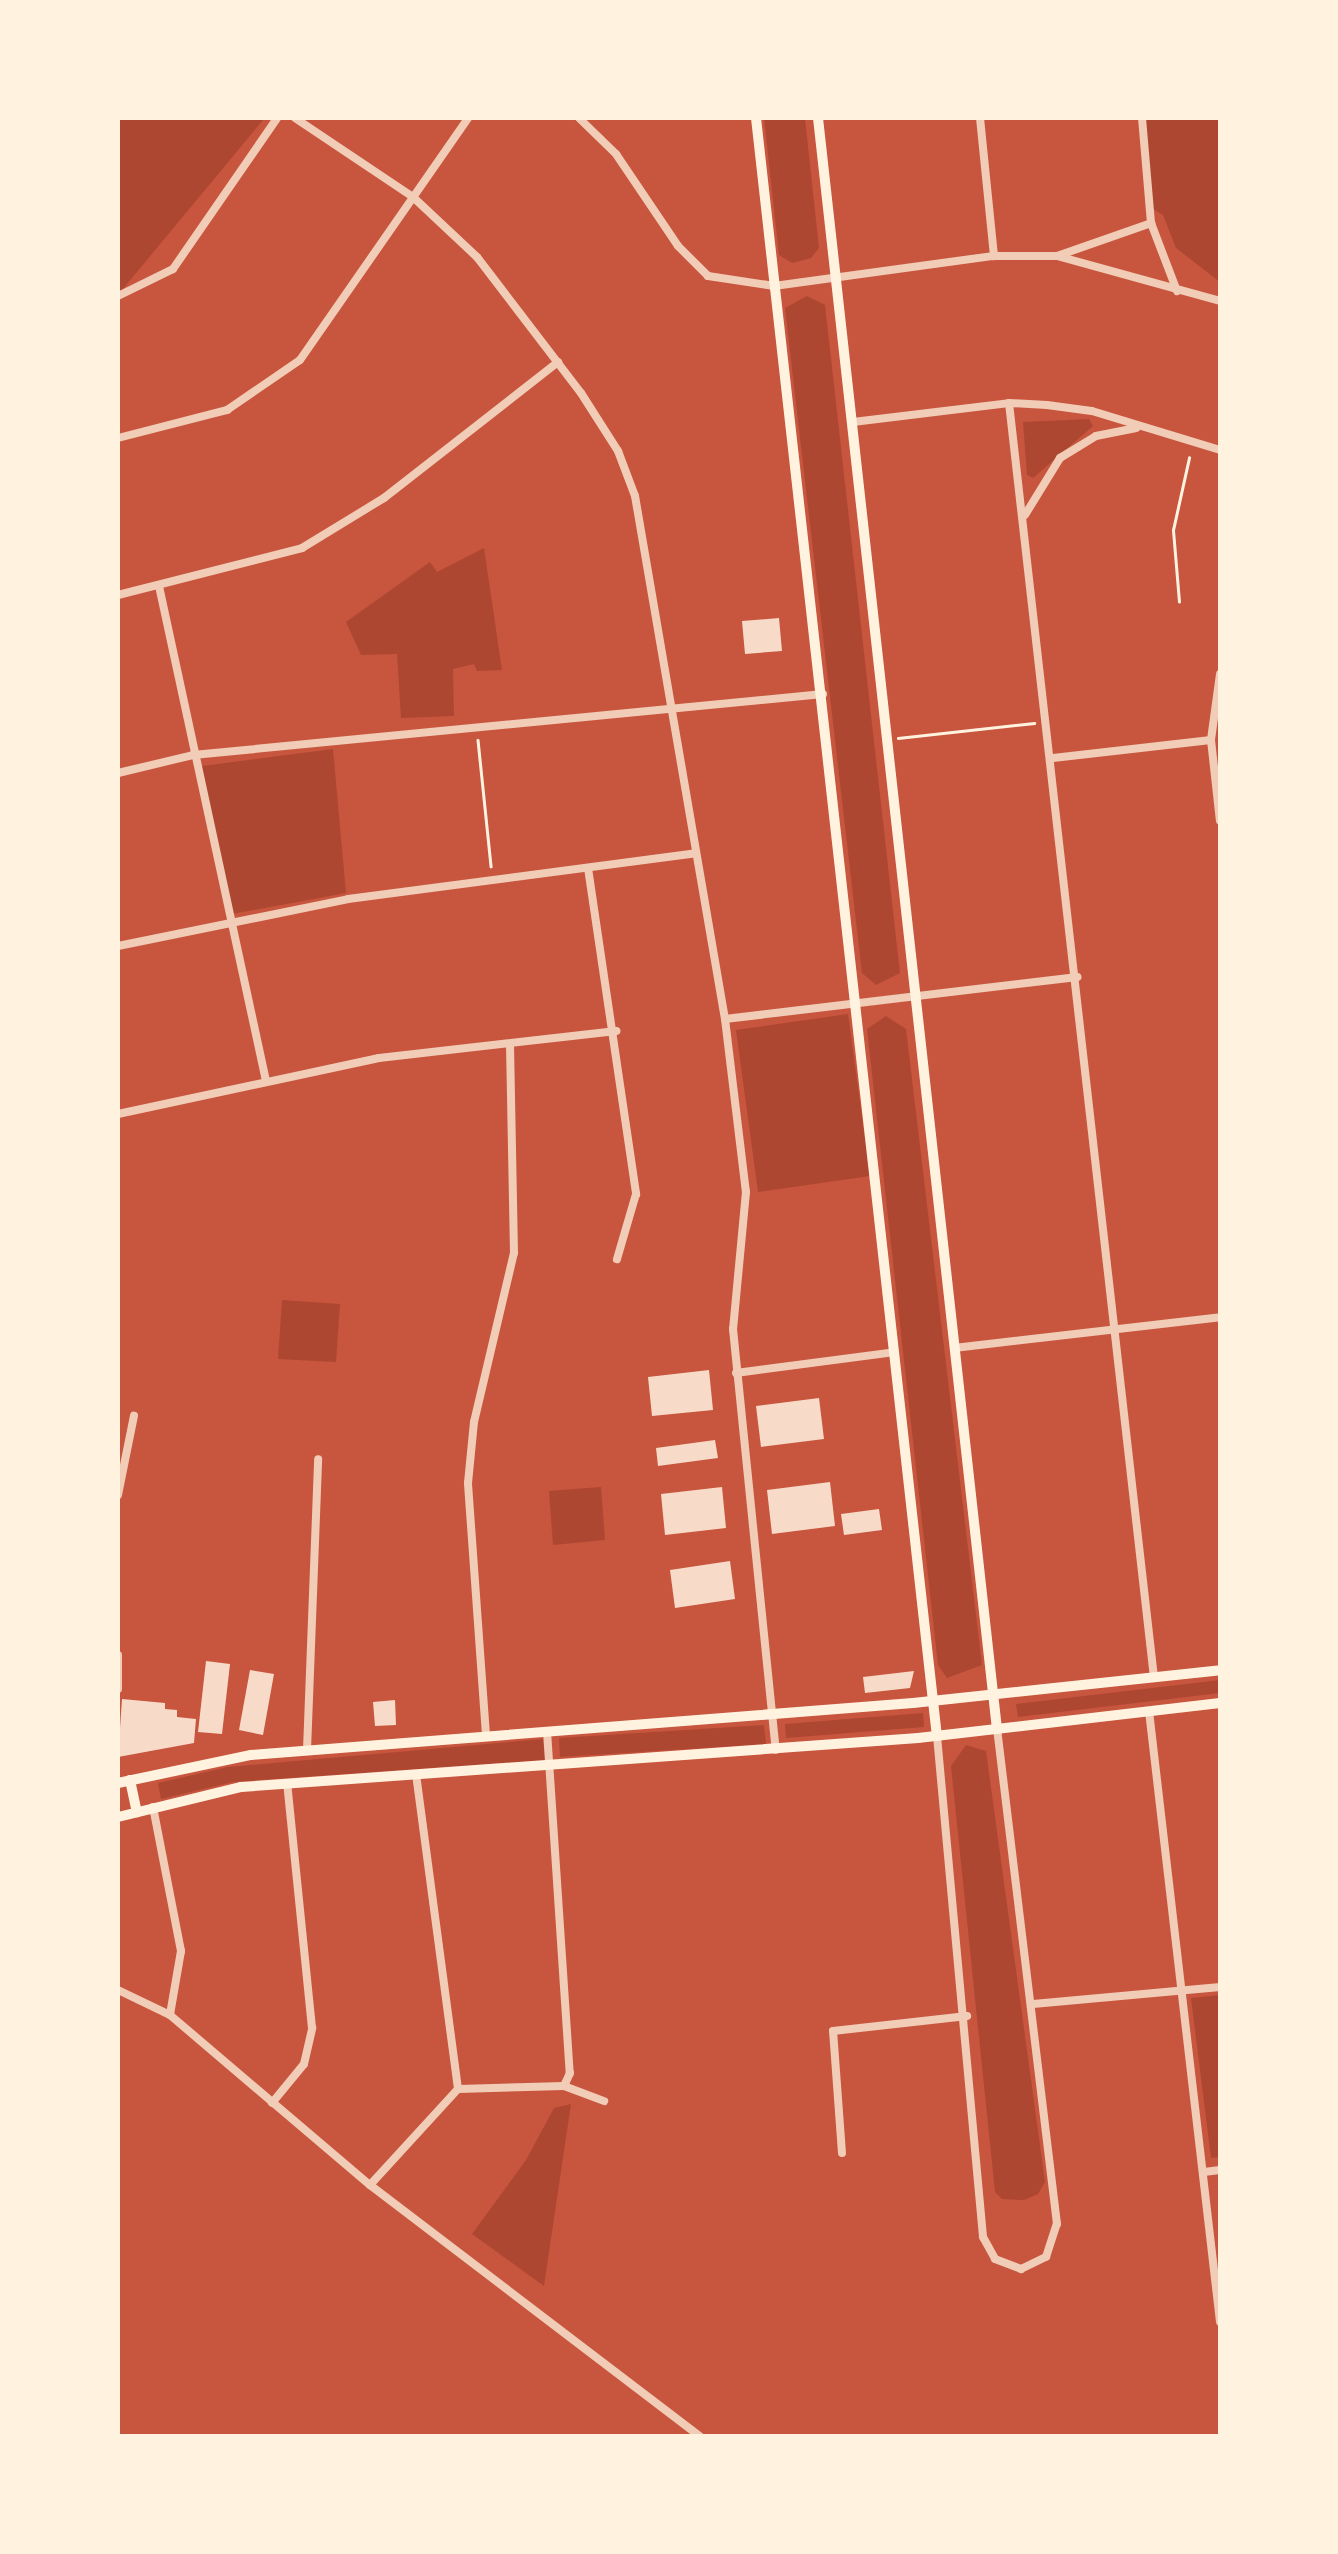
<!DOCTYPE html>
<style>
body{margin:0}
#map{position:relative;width:1338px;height:2554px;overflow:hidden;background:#c8553d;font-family:"Varela Round",sans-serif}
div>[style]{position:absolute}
.green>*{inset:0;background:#ae4732}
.building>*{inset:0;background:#f7dbc8}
.path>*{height:2.5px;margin:-1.25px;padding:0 1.25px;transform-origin:1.25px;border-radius:1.25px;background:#fff3e0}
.minor>*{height:8px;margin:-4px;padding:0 4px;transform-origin:4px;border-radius:4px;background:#f1ccb7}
.secondary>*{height:10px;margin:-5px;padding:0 5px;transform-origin:5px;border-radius:5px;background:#fff3e0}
span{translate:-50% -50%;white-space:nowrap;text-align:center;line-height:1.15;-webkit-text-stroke:10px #fff3e0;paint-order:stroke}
.frame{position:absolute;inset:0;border:120px solid #fff3e0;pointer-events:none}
</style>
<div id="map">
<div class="green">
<div style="clip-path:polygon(118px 118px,263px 120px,122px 290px,118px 290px)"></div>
<div style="clip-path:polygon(764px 118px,805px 118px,819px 248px,811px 258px,792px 263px,779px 255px)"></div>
<div style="clip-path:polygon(1144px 118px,1220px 118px,1220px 282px,1176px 248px,1163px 215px,1150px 207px)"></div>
<div style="clip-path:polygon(807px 296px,825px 305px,900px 973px,876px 985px,862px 973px,785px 308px)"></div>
<div style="clip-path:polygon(1089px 419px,1093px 426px,1033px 478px,1027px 475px,1023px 422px)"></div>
<div style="clip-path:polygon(484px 548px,502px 670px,477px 671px,474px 664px,453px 669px,454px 716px,401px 718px,397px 654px,361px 655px,346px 622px,430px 562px,437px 572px)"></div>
<div style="clip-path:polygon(333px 749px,346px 893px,232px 914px,202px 766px)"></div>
<div style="clip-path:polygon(848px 1014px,870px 1176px,758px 1192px,736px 1030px)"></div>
<div style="clip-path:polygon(886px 1016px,906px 1029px,982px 1665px,947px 1678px,938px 1665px,867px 1029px)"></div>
<div style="clip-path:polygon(282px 1300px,340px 1304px,336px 1362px,278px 1359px)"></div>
<div style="clip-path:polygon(601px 1487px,605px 1540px,553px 1545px,549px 1491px)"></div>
<div style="clip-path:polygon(1220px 1680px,1220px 1693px,1018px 1717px,1016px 1704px)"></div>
<div style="clip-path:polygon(923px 1713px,924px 1727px,786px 1738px,785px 1724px)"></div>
<div style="clip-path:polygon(764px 1725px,766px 1744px,560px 1757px,559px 1738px)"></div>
<div style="clip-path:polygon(543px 1739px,545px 1760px,233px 1782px,161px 1799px,158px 1783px,228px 1767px)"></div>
<div style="clip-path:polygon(966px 1745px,986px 1751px,1045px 2182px,1038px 2194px,1024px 2200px,1002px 2199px,995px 2192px,951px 1766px)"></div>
<div style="clip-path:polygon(1220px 1995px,1220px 2157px,1211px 2158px,1191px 1998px)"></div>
<div style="clip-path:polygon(571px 2104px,544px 2286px,472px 2234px,526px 2160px,554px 2108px)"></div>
</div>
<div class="building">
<div style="clip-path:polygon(779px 618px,782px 651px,745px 654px,742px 621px)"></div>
<div style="clip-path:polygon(709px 1370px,713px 1410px,652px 1416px,648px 1377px)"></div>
<div style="clip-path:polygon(819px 1398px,824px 1439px,761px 1447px,756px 1406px)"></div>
<div style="clip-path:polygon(715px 1440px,718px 1458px,658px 1466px,656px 1448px)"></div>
<div style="clip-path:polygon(830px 1482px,835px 1526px,772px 1534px,767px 1490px)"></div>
<div style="clip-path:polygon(722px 1487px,726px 1528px,665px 1535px,661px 1494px)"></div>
<div style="clip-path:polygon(879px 1509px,882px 1530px,844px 1535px,841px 1514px)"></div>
<div style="clip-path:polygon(730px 1561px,735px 1599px,675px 1608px,670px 1570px)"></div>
<div style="clip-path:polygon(206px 1661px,230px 1664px,222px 1734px,198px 1732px)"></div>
<div style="clip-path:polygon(250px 1670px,274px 1674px,263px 1735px,239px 1730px)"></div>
<div style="clip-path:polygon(914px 1671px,910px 1688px,865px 1693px,863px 1677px)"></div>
<div style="clip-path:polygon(122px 1699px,165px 1703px,165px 1709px,177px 1710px,177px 1717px,196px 1719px,194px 1743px,118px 1757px)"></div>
<div style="clip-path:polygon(395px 1700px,396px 1725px,375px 1726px,373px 1702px)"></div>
</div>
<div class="path">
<div style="left:1179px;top:602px;width:72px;rotate:-94.8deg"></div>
<div style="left:1173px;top:530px;width:74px;rotate:-77.5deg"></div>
<div style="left:898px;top:738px;width:137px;rotate:-6.3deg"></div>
<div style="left:478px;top:740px;width:127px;rotate:84.1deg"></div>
</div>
<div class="minor">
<div style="left:295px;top:118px;width:142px;rotate:33.8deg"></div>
<div style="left:413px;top:197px;width:88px;rotate:43.2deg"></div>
<div style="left:477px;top:257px;width:171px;rotate:52.6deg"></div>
<div style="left:581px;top:393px;width:69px;rotate:57.5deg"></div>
<div style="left:618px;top:451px;width:48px;rotate:69.3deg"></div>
<div style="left:635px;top:496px;width:531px;rotate:80.24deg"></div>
<div style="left:725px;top:1019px;width:174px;rotate:83.1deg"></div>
<div style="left:746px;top:1192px;width:138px;rotate:95.4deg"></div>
<div style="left:733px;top:1329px;width:423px;rotate:84.2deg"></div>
<div style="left:579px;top:118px;width:52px;rotate:44.2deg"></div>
<div style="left:616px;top:154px;width:111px;rotate:56deg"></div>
<div style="left:678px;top:246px;width:42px;rotate:45deg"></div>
<div style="left:708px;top:276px;width:67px;rotate:8.6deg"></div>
<div style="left:774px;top:286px;width:222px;rotate:-7.8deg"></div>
<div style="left:994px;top:256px;width:63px"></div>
<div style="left:1057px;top:256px;width:169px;rotate:15.4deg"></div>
<div style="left:980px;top:118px;width:139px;rotate:84.2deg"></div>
<div style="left:1142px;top:118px;width:105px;rotate:85.1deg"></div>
<div style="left:1151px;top:223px;width:73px;rotate:69.1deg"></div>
<div style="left:1057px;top:256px;width:100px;rotate:-19.3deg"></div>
<div style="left:118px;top:296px;width:61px;rotate:-26.1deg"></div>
<div style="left:173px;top:269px;width:183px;rotate:-55.4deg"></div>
<div style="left:1009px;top:403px;width:1282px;rotate:83.51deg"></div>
<div style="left:853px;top:422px;width:157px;rotate:-6.9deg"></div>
<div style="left:1009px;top:403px;width:38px;rotate:3deg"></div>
<div style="left:1047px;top:405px;width:45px;rotate:7.6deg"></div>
<div style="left:1092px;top:411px;width:134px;rotate:16.9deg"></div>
<div style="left:118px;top:438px;width:113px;rotate:-14.4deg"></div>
<div style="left:227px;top:410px;width:88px;rotate:-34.4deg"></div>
<div style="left:300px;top:360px;width:295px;rotate:-55.2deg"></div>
<div style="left:1025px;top:515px;width:67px;rotate:-58.4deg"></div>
<div style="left:1060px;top:458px;width:42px;rotate:-31.4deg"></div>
<div style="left:1096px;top:436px;width:41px;rotate:-11.3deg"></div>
<div style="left:159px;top:586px;width:506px;rotate:77.8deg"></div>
<div style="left:118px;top:595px;width:190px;rotate:-14.3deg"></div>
<div style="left:302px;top:548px;width:96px;rotate:-31.4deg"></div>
<div style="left:384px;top:498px;width:221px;rotate:-38deg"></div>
<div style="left:1220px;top:674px;width:67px;rotate:97.8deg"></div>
<div style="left:1211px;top:740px;width:81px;rotate:83.7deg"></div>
<div style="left:1053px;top:758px;width:159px;rotate:-6.5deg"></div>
<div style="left:118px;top:773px;width:77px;rotate:-13.5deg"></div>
<div style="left:193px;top:755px;width:633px;rotate:-5.53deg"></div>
<div style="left:588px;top:868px;width:330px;rotate:81.6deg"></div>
<div style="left:636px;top:1194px;width:68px;rotate:106.3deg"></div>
<div style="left:118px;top:946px;width:235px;rotate:-11.5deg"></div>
<div style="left:348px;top:899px;width:347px;rotate:-7.5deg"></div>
<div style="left:725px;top:1019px;width:355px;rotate:-6.8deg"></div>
<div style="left:118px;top:1114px;width:267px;rotate:-12.1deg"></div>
<div style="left:379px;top:1058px;width:239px;rotate:-6.5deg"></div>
<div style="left:954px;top:1348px;width:268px;rotate:-6.6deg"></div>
<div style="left:736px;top:1373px;width:160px;rotate:-7.5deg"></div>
<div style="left:118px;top:1495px;width:81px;rotate:-78.6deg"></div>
<div style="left:118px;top:1655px;width:34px;rotate:90deg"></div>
<div style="left:1149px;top:1711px;width:615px;rotate:83.37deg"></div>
<div style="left:547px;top:1731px;width:343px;rotate:86.2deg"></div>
<div style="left:570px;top:2073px;width:14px;rotate:115deg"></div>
<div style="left:486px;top:1735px;width:253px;rotate:-94.1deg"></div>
<div style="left:468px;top:1483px;width:61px;rotate:-84.4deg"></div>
<div style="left:474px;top:1422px;width:174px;rotate:-76.7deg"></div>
<div style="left:514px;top:1253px;width:209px;rotate:-91.1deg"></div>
<div style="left:937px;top:1736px;width:503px;rotate:84.75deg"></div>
<div style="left:983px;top:2237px;width:25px;rotate:61deg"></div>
<div style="left:995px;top:2259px;width:28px;rotate:21deg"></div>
<div style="left:1021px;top:2269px;width:28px;rotate:-26deg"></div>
<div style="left:1046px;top:2257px;width:35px;rotate:-72deg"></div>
<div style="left:1057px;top:2224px;width:499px;rotate:-96.9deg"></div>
<div style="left:307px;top:1750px;width:291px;rotate:-87.8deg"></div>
<div style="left:416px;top:1774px;width:318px;rotate:82.4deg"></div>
<div style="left:153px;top:1807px;width:147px;rotate:79deg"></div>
<div style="left:181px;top:1951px;width:65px;rotate:99.8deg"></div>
<div style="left:118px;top:1990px;width:58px;rotate:25.7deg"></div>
<div style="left:170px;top:2015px;width:262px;rotate:40.4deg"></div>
<div style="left:370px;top:2185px;width:415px;rotate:37.3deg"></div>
<div style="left:1033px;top:2004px;width:188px;rotate:-5.2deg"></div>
<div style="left:564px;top:2086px;width:43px;rotate:20.6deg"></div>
<div style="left:458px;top:2089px;width:106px;rotate:-1.6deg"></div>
<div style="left:272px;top:2103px;width:50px;rotate:-50.6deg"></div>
<div style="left:304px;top:2064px;width:37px;rotate:-77deg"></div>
<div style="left:312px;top:2028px;width:246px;rotate:-95.8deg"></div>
<div style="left:842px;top:2153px;width:122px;rotate:-94.2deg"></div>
<div style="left:833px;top:2031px;width:135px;rotate:-6.4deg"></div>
<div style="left:1204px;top:2172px;width:16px;rotate:-7deg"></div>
<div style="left:370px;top:2185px;width:130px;rotate:-47.5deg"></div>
</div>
<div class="secondary">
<div style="left:756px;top:118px;width:1628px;rotate:83.62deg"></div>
<div style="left:818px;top:118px;width:1621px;rotate:83.66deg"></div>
<div style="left:130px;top:1780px;width:33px;rotate:78deg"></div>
<div style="left:118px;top:1783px;width:136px;rotate:-11.9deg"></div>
<div style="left:251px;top:1755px;width:664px;rotate:-4.49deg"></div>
<div style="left:913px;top:1703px;width:309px;rotate:-6.1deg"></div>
<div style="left:118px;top:1817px;width:127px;rotate:-13.7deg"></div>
<div style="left:241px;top:1787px;width:679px;rotate:-4.14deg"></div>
<div style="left:918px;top:1738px;width:304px;rotate:-6.6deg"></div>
</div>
<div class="frame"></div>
</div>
